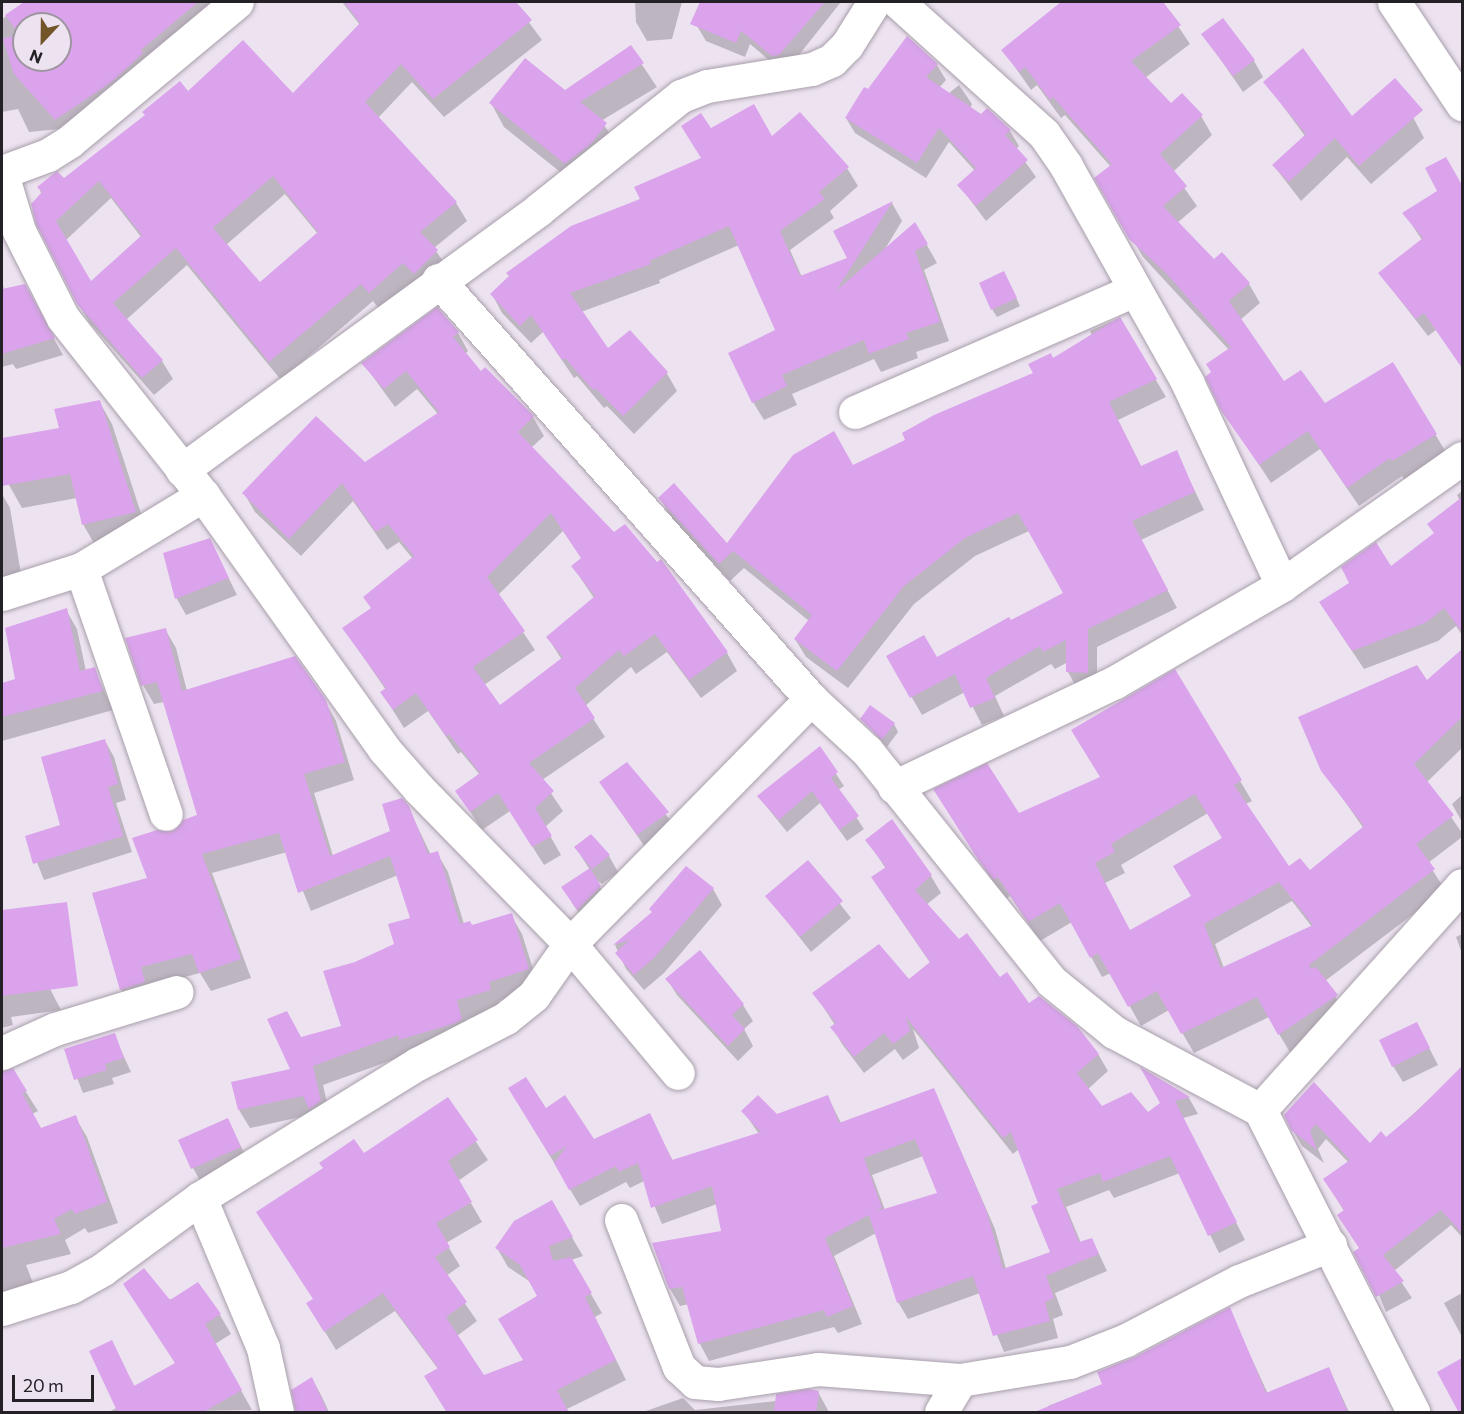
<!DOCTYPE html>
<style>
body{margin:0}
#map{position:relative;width:1464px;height:1414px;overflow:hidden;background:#ede3f0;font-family:Commissioner,sans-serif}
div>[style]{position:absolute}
.shadow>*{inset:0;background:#0003}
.building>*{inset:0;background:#daa3ec}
.roads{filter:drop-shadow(0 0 2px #a89fab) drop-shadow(0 0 2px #a89fab)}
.street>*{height:33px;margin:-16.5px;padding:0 16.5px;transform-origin:16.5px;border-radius:16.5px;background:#fff}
span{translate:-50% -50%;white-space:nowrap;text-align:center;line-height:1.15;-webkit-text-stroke:4.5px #ede3f0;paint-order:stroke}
.frame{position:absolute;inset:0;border:3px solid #242126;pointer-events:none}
.north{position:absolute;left:12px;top:12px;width:60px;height:60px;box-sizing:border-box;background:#ede3f0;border:2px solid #9d959f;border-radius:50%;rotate:202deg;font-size:16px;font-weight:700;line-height:24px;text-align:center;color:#242126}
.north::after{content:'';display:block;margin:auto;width:21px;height:27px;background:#725629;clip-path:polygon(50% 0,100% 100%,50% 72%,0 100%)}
.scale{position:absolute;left:12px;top:1375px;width:82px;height:27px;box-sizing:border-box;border:3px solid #242126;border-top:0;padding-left:8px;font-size:18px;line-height:21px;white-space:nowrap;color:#242126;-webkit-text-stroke:4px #ede3f0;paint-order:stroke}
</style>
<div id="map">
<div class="shadow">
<div style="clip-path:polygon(evenodd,27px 2px,152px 2px,156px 7px,165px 2px,226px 2px,59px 129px,29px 132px,18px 109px,2px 112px,2px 19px,27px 2px,24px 24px,60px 24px,60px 60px,24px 60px,24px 24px)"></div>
<div style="clip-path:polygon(evenodd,342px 2px,413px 2px,418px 10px,431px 2px,514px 2px,542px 40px,444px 117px,412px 82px,378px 118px,456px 203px,467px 221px,434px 248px,448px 269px,381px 311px,373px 301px,281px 380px,187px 265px,126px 320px,162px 361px,173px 379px,154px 395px,90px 323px,78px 304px,39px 187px,64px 180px,188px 93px,293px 96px,360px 25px,342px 2px,285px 194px,318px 234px,260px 284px,226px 245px,285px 194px,342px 2px,111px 198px,141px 237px,91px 283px,66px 240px,111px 198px)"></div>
<div style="clip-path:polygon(635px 2px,682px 2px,672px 39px,647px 41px,636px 22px)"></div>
<div style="clip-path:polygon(707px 2px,841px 2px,787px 70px,782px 71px,750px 44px,745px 57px,706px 41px,697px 26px)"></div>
<div style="clip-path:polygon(1064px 2px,1162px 2px,1190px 44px,1145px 78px,1171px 105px,1201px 116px,1212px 135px,1173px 172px,1197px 206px,1177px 223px,1214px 261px,1249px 284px,1260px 303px,1240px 320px,1284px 384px,1325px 405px,1393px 364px,1447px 454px,1404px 479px,1402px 476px,1359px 506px,1320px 449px,1271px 483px,1222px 408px,1213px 373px,1229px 350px,1143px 257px,1096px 178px,1111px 167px,1065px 115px,1061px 118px,1037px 85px,1031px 90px,1003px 50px)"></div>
<div style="clip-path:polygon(1203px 34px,1254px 61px,1263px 77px,1243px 92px)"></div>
<div style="clip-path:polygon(630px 47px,657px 87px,601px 121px,620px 148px,579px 187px,504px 127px,491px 103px,565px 92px)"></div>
<div style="clip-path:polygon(937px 65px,946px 80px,939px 88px,948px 94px,959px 85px,972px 104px,970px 109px,981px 116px,987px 110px,1010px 131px,1019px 146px,1016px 149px,1036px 177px,986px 221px,959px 185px,975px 171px,949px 142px,926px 178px,855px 133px,846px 118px,869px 91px)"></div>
<div style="clip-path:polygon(1265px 82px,1351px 118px,1404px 100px,1424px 138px,1371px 184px,1347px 157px,1301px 201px,1274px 166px,1305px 136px)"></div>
<div style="clip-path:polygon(711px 130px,772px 138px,847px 168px,858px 186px,830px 211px,834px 218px,790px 250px,802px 277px,849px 259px,835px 232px,892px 203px,902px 221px,885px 249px,915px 224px,937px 263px,924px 270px,949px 341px,916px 352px,918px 358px,881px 372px,874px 359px,792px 394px,797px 405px,764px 420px,753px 402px,777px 331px,739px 245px,659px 280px,660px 283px,581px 312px,607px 350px,666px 372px,677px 391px,634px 434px,607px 406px,604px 408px,577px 376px,574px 378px,543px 332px,531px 343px,502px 313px,492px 294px,702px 159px)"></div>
<div style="clip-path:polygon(1446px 159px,1462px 188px,1462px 367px,1436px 330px,1428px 336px,1380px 274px,1422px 240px,1404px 213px,1438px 191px)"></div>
<div style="clip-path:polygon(2px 280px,4px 290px,24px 286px,63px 355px,16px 369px,13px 364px,2px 367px)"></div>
<div style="clip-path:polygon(1008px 281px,1020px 306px,997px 317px,992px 309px)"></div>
<div style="clip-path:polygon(1119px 318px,1166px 397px,1118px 420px,1142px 468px,1176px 452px,1204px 510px,1141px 540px,1177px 608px,1097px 647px,1097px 690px,1078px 690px,1068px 672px,1068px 662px,1055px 669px,1051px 664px,995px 696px,1004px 716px,982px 725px,965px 692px,922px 715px,888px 656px,937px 659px,1065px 594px,1029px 531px,975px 556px,914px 604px,848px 688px,806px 657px,795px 639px,809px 621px,744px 568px,730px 581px,670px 516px,660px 498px,727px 546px,853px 467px,1035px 374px,1092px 336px,1090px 331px)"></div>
<div style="clip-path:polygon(evenodd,458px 333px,468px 351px,465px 354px,481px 373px,533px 417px,544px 436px,531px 448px,727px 653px,737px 671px,701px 698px,667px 652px,636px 674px,631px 667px,585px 706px,605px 737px,542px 780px,563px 811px,545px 827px,561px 855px,544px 865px,510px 811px,482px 830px,457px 791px,480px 775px,461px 752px,458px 754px,428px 711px,404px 728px,382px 693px,386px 690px,344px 629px,372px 609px,413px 559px,399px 542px,387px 550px,353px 501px,301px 556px,255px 512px,244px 493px,365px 464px,438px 414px,417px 389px,395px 407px,363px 363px,458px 333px,563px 531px,582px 559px,573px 567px,594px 598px,548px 638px,562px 660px,500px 707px,484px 685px,535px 650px,498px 595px,563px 531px)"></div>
<div style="clip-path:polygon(99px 401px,112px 424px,148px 535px,96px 547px,83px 524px,77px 498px,22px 508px,9px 485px,2px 440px,60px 430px)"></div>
<div style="clip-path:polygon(1462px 491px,1462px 635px,1456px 626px,1438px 641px,1364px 669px,1332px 621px,1435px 534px,1460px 501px,1457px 495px)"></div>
<div style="clip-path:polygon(2px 494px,10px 508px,21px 574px,2px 577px)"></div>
<div style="clip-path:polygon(210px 540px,237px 595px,186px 615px,177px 599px,165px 554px)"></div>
<div style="clip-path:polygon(66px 610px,77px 629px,86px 671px,94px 669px,113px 710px,2px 741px,2px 685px,16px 680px)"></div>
<div style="clip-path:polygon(165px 629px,176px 648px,187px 691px,325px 701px,336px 721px,354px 780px,314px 793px,333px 856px,392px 832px,408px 807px,431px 855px,437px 853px,448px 872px,464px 924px,472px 927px,511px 915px,522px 934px,539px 988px,499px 1001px,501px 1009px,467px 1019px,472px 1039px,409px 1054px,323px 1085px,331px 1120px,314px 1114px,250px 1128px,239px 1110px,292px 1070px,301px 1038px,343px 1027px,356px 964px,396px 945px,412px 919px,398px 875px,311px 911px,287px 852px,212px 873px,251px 978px,211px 991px,200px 973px,151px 986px,132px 1008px,121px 989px,149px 879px,173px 833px,199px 816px,164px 702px,154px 704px,143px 685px)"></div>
<div style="clip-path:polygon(evenodd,1455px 658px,1462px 667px,1462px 748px,1427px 782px,1462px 833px,1462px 837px,1428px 863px,1445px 890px,1325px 981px,1348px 1016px,1291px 1054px,1269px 1017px,1194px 1053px,1169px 1010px,1141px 1026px,1111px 973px,1102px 977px,1072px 922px,1040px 941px,1010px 896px,1006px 899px,993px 882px,947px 809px,1019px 815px,1101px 778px,1175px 671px,1252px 801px,1246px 804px,1289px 869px,1310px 872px,1364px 829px,1323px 770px,1455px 658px,1208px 813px,1223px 839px,1193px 897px,1130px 932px,1105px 883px,1125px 873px,1121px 865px,1208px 813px,1455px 658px,1292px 901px,1312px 927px,1224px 968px,1215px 944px,1292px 901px)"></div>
<div style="clip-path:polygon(862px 719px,894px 724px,898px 732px,887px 747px)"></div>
<div style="clip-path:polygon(105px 741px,114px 757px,126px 800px,116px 803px,132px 852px,44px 880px,27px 837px,62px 826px)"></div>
<div style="clip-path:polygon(822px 753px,844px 786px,838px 790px,864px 829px,847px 841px,820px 803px,787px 832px,758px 796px)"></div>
<div style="clip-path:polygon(627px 764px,677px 829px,647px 850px,601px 783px)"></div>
<div style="clip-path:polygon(1462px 795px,1462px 822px,1452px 804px)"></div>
<div style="clip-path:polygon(evenodd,867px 840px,931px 876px,941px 893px,926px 905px,959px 941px,1029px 1005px,1098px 1054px,1108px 1071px,1088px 1089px,1102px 1108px,1147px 1114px,1162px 1104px,1144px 1071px,1189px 1098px,1198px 1114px,1183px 1118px,1245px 1240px,1219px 1253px,1180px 1173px,1114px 1198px,1109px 1190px,1066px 1207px,1081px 1243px,1092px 1239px,1107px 1271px,1055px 1293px,1063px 1315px,1053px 1319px,1058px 1338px,1004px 1352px,980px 1293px,908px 1319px,898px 1302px,876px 1233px,834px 1256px,862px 1324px,838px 1333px,834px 1327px,709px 1361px,700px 1344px,689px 1304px,680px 1306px,670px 1289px,723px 1233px,717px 1204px,662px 1224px,644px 1181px,630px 1188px,626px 1182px,580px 1206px,520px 1106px,545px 1110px,593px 1141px,649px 1115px,673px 1161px,759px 1134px,743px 1111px,776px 1116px,828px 1097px,841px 1123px,934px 1090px,995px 1229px,1006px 1269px,1052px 1253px,1040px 1204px,1019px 1149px,1013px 1154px,913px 1029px,919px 1048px,903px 1060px,895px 1049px,864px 1073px,842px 1044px,832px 1027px,835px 1025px,814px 993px,909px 981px,931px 964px,883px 894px,886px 869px,867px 840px,923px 1156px,939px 1194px,885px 1210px,872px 1175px,923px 1156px)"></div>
<div style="clip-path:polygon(576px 848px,609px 856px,618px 872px,602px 884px,596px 880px,609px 903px,588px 925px,572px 903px,590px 870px)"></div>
<div style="clip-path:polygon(807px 862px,851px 918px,811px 952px,767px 896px)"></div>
<div style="clip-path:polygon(713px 889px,722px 905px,664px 973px,644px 990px,626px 969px,615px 945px,655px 911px)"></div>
<div style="clip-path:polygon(9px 910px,61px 1010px,11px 1017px,13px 1025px,2px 1028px,2px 911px)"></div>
<div style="clip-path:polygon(1462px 934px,1462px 953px,1456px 937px)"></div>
<div style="clip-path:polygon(667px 979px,743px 1005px,753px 1021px,744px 1029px,753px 1046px,738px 1061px,677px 995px)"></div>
<div style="clip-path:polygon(114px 1035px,131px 1072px,112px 1078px,114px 1084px,83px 1093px,66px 1050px)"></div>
<div style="clip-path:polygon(1425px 1040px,1438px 1065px,1403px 1082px,1393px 1066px)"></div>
<div style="clip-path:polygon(12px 1070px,38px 1111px,32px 1114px,41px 1130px,75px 1117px,87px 1137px,118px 1223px,88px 1233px,85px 1228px,65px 1240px,71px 1254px,26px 1265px,33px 1283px,2px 1295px,2px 1071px)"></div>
<div style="clip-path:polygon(1462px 1074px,1462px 1136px,1456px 1140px,1462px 1148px,1462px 1237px,1451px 1225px,1394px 1271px,1412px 1298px,1386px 1312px,1344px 1211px,1328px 1185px,1349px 1163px,1326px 1139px,1318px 1149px,1324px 1163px,1302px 1146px,1292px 1129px,1314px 1084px,1370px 1145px,1386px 1139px,1450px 1080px)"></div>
<div style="clip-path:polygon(448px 1100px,488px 1160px,458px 1181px,482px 1222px,446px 1243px,460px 1266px,446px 1276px,477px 1321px,457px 1336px,483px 1377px,525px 1361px,539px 1296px,532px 1283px,508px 1267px,497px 1248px,551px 1202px,583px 1256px,571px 1260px,602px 1313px,595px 1317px,626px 1380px,567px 1409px,569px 1412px,438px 1369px,395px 1311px,336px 1350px,319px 1322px,314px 1300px,363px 1155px)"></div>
<div style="clip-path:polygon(228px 1120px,249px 1163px,202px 1184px,193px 1168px)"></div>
<div style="clip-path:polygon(125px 1285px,220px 1315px,231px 1334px,215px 1344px,252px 1410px,109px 1412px,118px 1407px,111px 1342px,135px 1387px,176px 1364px)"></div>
<div style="clip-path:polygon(1462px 1293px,1462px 1337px,1444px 1303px)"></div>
<div style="clip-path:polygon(1229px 1309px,1268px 1394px,1329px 1369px,1349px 1412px,1048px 1412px,1048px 1406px,1104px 1384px,1135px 1358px)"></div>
<div style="clip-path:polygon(1462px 1360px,1462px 1412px,1461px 1412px,1439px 1373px)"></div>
<div style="clip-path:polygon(312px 1379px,321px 1395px,329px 1412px,300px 1412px)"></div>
<div style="clip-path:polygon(818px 1392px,829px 1412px,643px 1412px,683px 1398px,695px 1410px,776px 1401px)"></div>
</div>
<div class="building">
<div style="clip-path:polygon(evenodd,24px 2px,198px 2px,141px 50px,143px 53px,113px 81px,55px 120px,14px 74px,3px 39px,19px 34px,5px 15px,24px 2px,24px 24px,60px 24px,60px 60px,24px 60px,24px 24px)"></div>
<div style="clip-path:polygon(evenodd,344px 2px,516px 2px,532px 20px,433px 99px,401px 64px,365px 102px,457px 202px,420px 232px,438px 250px,414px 274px,403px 263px,369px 293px,361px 284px,269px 362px,176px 248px,113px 303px,163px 360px,142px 378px,77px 304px,36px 224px,31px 204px,42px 192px,37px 187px,57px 171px,64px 178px,145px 115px,142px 112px,180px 81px,188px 91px,243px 40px,293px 93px,360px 23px,344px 2px,273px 176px,318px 232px,260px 282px,213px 228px,273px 176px,344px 2px,99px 181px,142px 235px,91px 281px,56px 221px,99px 181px)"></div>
<div style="clip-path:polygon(700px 2px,825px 2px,779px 55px,772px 56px,741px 31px,736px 43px,690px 24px)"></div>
<div style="clip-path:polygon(1061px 2px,1163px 2px,1181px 25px,1131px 61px,1171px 103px,1182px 93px,1203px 115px,1160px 154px,1187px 186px,1163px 206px,1214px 259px,1222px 252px,1250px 283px,1229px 301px,1284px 381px,1301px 370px,1325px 403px,1393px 362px,1437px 434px,1392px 461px,1390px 458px,1347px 488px,1308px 431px,1259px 465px,1220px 409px,1205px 377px,1211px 372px,1206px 364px,1231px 347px,1166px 273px,1129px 239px,1094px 178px,1112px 164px,1053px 97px,1050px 100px,1025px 67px,1019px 72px,1001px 50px)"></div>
<div style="clip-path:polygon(1223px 18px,1255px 60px,1233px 76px,1201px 34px)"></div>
<div style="clip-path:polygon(907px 36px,938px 64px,926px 77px,981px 114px,987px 108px,1011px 130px,1005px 135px,1028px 160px,976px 206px,957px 185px,976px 168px,939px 128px,917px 163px,845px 118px,864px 87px,868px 89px)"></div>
<div style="clip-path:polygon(631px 45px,644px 63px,580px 102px,607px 123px,591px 144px,565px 164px,489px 103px,525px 58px,565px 90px)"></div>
<div style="clip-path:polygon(1303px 48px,1352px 116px,1395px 78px,1423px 110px,1359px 166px,1335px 138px,1289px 182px,1272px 165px,1306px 134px,1263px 82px)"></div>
<div style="clip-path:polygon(754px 104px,772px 136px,800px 112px,849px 167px,819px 192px,825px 199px,780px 231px,800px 276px,847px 258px,833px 231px,893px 201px,836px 291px,915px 222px,928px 244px,915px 251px,940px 322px,906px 333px,909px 339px,869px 354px,864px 340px,782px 375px,787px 386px,752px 403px,728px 353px,775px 330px,729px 226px,649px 261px,651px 264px,570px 293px,608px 348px,630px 330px,668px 372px,623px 416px,595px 388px,593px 390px,565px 358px,562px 360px,531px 315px,520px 326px,490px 294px,509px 276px,506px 273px,571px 226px,640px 199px,634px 187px,701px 158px,681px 126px,701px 113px,711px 128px)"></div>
<div style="clip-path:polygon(1446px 157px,1462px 185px,1462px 368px,1424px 313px,1416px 319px,1378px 273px,1423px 238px,1402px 213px,1437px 191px,1425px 168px)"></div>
<div style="clip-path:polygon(1004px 271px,1017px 298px,991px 310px,979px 283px)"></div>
<div style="clip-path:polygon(25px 284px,55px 338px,2px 354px,2px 289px)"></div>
<div style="clip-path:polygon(evenodd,437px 307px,459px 332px,453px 337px,481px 371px,485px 367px,534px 416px,518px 432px,614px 532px,625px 524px,657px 562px,661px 559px,728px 652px,689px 680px,655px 634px,624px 656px,619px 650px,575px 688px,595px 718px,529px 763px,554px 791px,535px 808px,552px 836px,532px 847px,498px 793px,470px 812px,455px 791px,480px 773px,449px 734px,446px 736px,416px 693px,393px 710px,380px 692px,386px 688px,342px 628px,371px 608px,363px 597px,414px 556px,388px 524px,376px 532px,342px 483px,289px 539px,242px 493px,316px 416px,365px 462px,439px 412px,406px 371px,384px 389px,361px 363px,437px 307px,551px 513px,581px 558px,571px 566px,595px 596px,546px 637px,563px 657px,500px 705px,473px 667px,525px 631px,487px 577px,551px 513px)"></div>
<div style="clip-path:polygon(1120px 317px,1157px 379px,1109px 402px,1141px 466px,1177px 450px,1195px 492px,1132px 521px,1168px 590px,1088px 629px,1088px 673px,1066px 672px,1066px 640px,1043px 652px,1040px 646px,986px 678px,995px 698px,970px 708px,955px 674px,910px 698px,886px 656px,924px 635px,937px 657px,1009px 617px,1011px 620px,1063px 593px,1018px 513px,965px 538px,904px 586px,837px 671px,794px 639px,812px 615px,733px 551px,719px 564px,658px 498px,674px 483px,727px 543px,793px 455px,834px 431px,853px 465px,905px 440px,902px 433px,934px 415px,1033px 373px,1028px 364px,1051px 353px,1053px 358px)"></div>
<div style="clip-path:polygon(100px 400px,136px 512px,82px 525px,70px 474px,2px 486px,2px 438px,59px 428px,54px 409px)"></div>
<div style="clip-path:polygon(1462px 497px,1462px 632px,1444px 608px,1427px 622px,1352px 651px,1319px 602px,1349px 583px,1341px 567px,1376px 542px,1391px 566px,1434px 533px,1427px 524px)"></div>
<div style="clip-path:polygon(210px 538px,229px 578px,175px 599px,163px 553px)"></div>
<div style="clip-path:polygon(67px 608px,80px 671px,95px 667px,103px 691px,2px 717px,2px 683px,15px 679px,5px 628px)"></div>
<div style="clip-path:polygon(166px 628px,182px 691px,295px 656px,326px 700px,345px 762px,304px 774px,330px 856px,390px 831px,382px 804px,402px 798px,409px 806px,428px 854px,438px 851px,460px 924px,470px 921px,472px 925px,512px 913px,529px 969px,489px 982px,491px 990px,457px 1000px,462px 1019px,456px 1023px,399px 1040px,398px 1035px,313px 1066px,321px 1101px,309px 1109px,303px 1096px,238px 1110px,231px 1082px,290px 1069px,267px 1019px,287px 1011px,301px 1037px,341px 1026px,323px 971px,355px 962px,394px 944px,388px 924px,410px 918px,390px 856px,298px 893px,279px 833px,202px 854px,241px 959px,199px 973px,192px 954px,141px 967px,145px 982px,120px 990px,92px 893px,147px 878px,132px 838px,157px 830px,173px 831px,183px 820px,197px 815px,157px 682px,141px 686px,125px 638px)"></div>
<div style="clip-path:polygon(evenodd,1462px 649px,1462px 717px,1414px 764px,1454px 815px,1416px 844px,1435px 869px,1309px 965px,1311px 969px,1316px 967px,1338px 995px,1278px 1035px,1257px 997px,1181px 1034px,1157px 991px,1128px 1007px,1098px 953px,1090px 958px,1060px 903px,1028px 922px,998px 877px,994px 880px,979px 861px,933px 789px,987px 763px,1019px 813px,1100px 777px,1071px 730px,1175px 669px,1242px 780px,1234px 785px,1289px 866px,1300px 858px,1310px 870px,1364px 826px,1321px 771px,1298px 717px,1417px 665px,1427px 680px,1462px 649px,1195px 794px,1222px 838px,1173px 866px,1191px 896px,1130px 930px,1095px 863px,1115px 852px,1111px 844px,1195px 794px,1462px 649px,1279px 882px,1313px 925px,1221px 968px,1204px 924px,1279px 882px)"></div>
<div style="clip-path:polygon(870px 705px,895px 723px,882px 740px,860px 719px)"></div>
<div style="clip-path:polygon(105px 739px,118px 784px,108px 787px,123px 836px,33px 864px,25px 836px,60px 825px,41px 757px)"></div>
<div style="clip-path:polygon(820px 746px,838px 772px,831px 778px,859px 816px,839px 830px,812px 791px,779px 820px,757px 796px)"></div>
<div style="clip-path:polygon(627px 762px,669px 812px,637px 835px,599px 782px)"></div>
<div style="clip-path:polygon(evenodd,892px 819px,932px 875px,915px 890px,959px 939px,967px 933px,1000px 977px,1007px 972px,1029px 1003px,1039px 996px,1077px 1026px,1099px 1054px,1077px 1073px,1102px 1106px,1131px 1092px,1148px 1112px,1160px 1103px,1140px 1067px,1190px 1097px,1175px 1101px,1237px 1222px,1208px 1236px,1170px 1156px,1103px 1182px,1100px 1173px,1057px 1189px,1079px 1242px,1092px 1238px,1099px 1254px,1046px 1276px,1054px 1298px,1045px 1302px,1050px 1321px,993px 1336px,973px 1276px,897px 1303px,869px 1215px,825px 1238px,853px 1306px,827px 1317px,824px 1310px,698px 1344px,682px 1287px,669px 1289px,652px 1243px,721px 1231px,712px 1186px,651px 1208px,638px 1163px,619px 1172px,616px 1166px,569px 1190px,554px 1163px,567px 1146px,550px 1156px,508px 1088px,526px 1077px,546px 1108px,565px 1095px,594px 1139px,650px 1113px,672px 1160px,761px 1132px,741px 1111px,758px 1095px,777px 1114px,828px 1095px,839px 1123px,934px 1088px,986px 1210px,1003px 1269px,1050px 1252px,1031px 1206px,1038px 1203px,1011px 1132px,1003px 1138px,906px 1017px,910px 1031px,893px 1044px,884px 1033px,854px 1057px,830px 1027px,836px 1023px,812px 993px,879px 944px,909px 979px,930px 962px,871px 877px,886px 867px,865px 840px,892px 819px,915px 1139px,937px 1193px,874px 1212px,882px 1208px,864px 1158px,915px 1139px)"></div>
<div style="clip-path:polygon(591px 834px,610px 855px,592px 869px,574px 847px)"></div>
<div style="clip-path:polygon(808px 860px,843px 901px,800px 937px,765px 896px)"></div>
<div style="clip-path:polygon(686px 866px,714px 888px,655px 957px,634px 975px,615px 953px,630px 940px,613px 945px,652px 912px,649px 909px)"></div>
<div style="clip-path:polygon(590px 868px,601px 886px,577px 910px,561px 887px)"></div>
<div style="clip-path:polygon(67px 902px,78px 986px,2px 996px,2px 910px)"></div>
<div style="clip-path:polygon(700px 950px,744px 1004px,732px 1015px,745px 1029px,728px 1046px,665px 979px)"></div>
<div style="clip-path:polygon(1417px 1022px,1430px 1048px,1392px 1067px,1379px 1040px)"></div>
<div style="clip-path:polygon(115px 1033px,124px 1058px,105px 1064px,107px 1070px,74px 1080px,64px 1049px)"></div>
<div style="clip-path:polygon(1462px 1066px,1462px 1233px,1441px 1210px,1383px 1255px,1404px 1281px,1376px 1297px,1353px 1252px,1359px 1248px,1337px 1215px,1344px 1210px,1323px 1179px,1350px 1160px,1316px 1124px,1310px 1131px,1317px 1150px,1291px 1130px,1284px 1115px,1314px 1082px,1370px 1143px,1381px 1131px,1386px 1137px,1415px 1113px)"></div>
<div style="clip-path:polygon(13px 1068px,27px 1091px,22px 1093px,41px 1128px,76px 1115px,107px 1202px,75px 1214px,72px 1209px,54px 1219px,61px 1234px,2px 1248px,2px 1072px)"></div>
<div style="clip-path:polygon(448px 1097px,478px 1140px,448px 1161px,472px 1202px,436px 1223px,450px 1247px,435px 1257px,467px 1302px,446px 1317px,484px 1375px,523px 1360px,498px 1319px,537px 1296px,520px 1265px,495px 1248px,514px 1221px,552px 1200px,573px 1237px,549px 1246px,553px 1261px,571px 1257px,592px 1293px,585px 1297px,616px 1360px,557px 1390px,569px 1413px,447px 1413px,424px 1376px,438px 1368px,383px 1293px,324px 1332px,306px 1303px,313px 1299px,256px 1212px,323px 1168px,319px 1163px,354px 1139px,364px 1153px)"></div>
<div style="clip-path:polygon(228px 1118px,241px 1147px,191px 1169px,178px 1140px)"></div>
<div style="clip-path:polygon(144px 1268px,170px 1300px,198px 1282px,221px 1314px,205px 1324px,242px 1390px,202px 1413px,118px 1413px,89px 1351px,112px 1340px,134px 1386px,175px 1363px,123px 1284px)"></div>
<div style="clip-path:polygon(1230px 1307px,1266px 1393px,1329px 1367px,1348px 1413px,1032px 1413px,1102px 1384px,1097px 1372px,1135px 1357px)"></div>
<div style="clip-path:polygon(1462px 1358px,1462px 1413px,1459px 1413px,1437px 1372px)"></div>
<div style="clip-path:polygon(312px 1377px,328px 1413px,296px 1413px,291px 1390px)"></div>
<div style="clip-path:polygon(809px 1389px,819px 1391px,816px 1413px,774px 1413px,776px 1394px)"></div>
</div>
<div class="roads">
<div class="street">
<div style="left:898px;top:2px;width:197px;rotate:42.1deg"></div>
<div style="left:1044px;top:134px;width:39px;rotate:55deg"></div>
<div style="left:1066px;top:166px;width:248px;rotate:60.7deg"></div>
<div style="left:1187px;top:382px;width:224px;rotate:64.9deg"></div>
<div style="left:1394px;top:2px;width:123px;rotate:56.3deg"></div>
<div style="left:2px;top:172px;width:49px;rotate:-20.3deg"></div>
<div style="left:48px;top:155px;width:26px;rotate:-32deg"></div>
<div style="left:70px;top:141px;width:217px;rotate:-39.8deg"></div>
<div style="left:2px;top:174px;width:59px;rotate:73.4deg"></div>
<div style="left:19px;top:231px;width:97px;rotate:63.2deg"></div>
<div style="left:63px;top:318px;width:226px;rotate:51.7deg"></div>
<div style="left:203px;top:495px;width:312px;rotate:54.5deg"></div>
<div style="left:384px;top:749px;width:53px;rotate:48.8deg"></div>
<div style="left:419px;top:789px;width:216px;rotate:45.7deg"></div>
<div style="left:570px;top:944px;width:168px;rotate:50.1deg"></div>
<div style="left:438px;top:280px;width:561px;rotate:48.32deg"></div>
<div style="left:811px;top:699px;width:76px;rotate:42.9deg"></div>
<div style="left:867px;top:751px;width:295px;rotate:51.3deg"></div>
<div style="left:1051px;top:981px;width:81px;rotate:39deg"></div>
<div style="left:1114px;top:1032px;width:166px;rotate:28.1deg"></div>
<div style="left:1260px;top:1110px;width:339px;rotate:63.1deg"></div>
<div style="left:855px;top:412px;width:305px;rotate:-23.6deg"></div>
<div style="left:182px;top:470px;width:441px;rotate:-36.1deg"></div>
<div style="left:538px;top:210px;width:183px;rotate:-38.6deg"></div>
<div style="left:681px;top:96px;width:28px;rotate:-21deg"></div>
<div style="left:707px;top:86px;width:106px;rotate:-9.2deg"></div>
<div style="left:812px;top:69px;width:22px;rotate:-24deg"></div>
<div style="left:832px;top:60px;width:21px;rotate:-45deg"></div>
<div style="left:847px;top:45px;width:51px;rotate:-57.9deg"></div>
<div style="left:81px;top:569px;width:259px;rotate:70.9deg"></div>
<div style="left:2px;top:594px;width:83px;rotate:-17.6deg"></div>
<div style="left:81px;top:569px;width:143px;rotate:-31.2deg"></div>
<div style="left:894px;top:787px;width:245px;rotate:-25.4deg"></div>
<div style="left:1115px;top:682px;width:193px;rotate:-30.1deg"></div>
<div style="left:1282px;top:585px;width:220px;rotate:-35.2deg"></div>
<div style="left:2px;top:1053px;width:58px;rotate:-24.4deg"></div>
<div style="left:55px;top:1029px;width:127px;rotate:-16.9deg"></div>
<div style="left:1260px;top:1110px;width:302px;rotate:-48.1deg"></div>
<div style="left:200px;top:1198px;width:163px;rotate:67.2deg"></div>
<div style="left:263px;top:1348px;width:66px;rotate:77.7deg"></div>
<div style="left:621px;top:1220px;width:158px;rotate:68.5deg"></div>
<div style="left:679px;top:1367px;width:22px;rotate:43deg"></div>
<div style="left:695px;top:1382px;width:23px;rotate:5deg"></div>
<div style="left:718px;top:1384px;width:101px;rotate:-8.5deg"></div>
<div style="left:818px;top:1369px;width:142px;rotate:4.4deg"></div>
<div style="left:960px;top:1380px;width:111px;rotate:-9.3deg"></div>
<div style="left:1070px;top:1362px;width:60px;rotate:-21.4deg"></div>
<div style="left:1126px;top:1340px;width:127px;rotate:-27.6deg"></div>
<div style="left:1239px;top:1281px;width:98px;rotate:-21.6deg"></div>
<div style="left:2px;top:1309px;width:72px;rotate:-17.7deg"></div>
<div style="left:71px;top:1287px;width:37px;rotate:-29deg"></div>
<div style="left:103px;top:1269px;width:120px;rotate:-36.2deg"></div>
<div style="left:200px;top:1198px;width:255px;rotate:-31.7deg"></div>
<div style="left:417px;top:1064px;width:100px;rotate:-27.3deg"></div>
<div style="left:506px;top:1018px;width:36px;rotate:-39deg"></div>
<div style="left:534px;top:995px;width:62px;rotate:-54.8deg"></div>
<div style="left:570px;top:944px;width:344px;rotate:-45.5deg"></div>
<div style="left:941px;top:1412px;width:37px;rotate:-59deg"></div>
</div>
</div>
<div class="frame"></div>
<div class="north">N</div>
<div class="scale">20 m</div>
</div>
